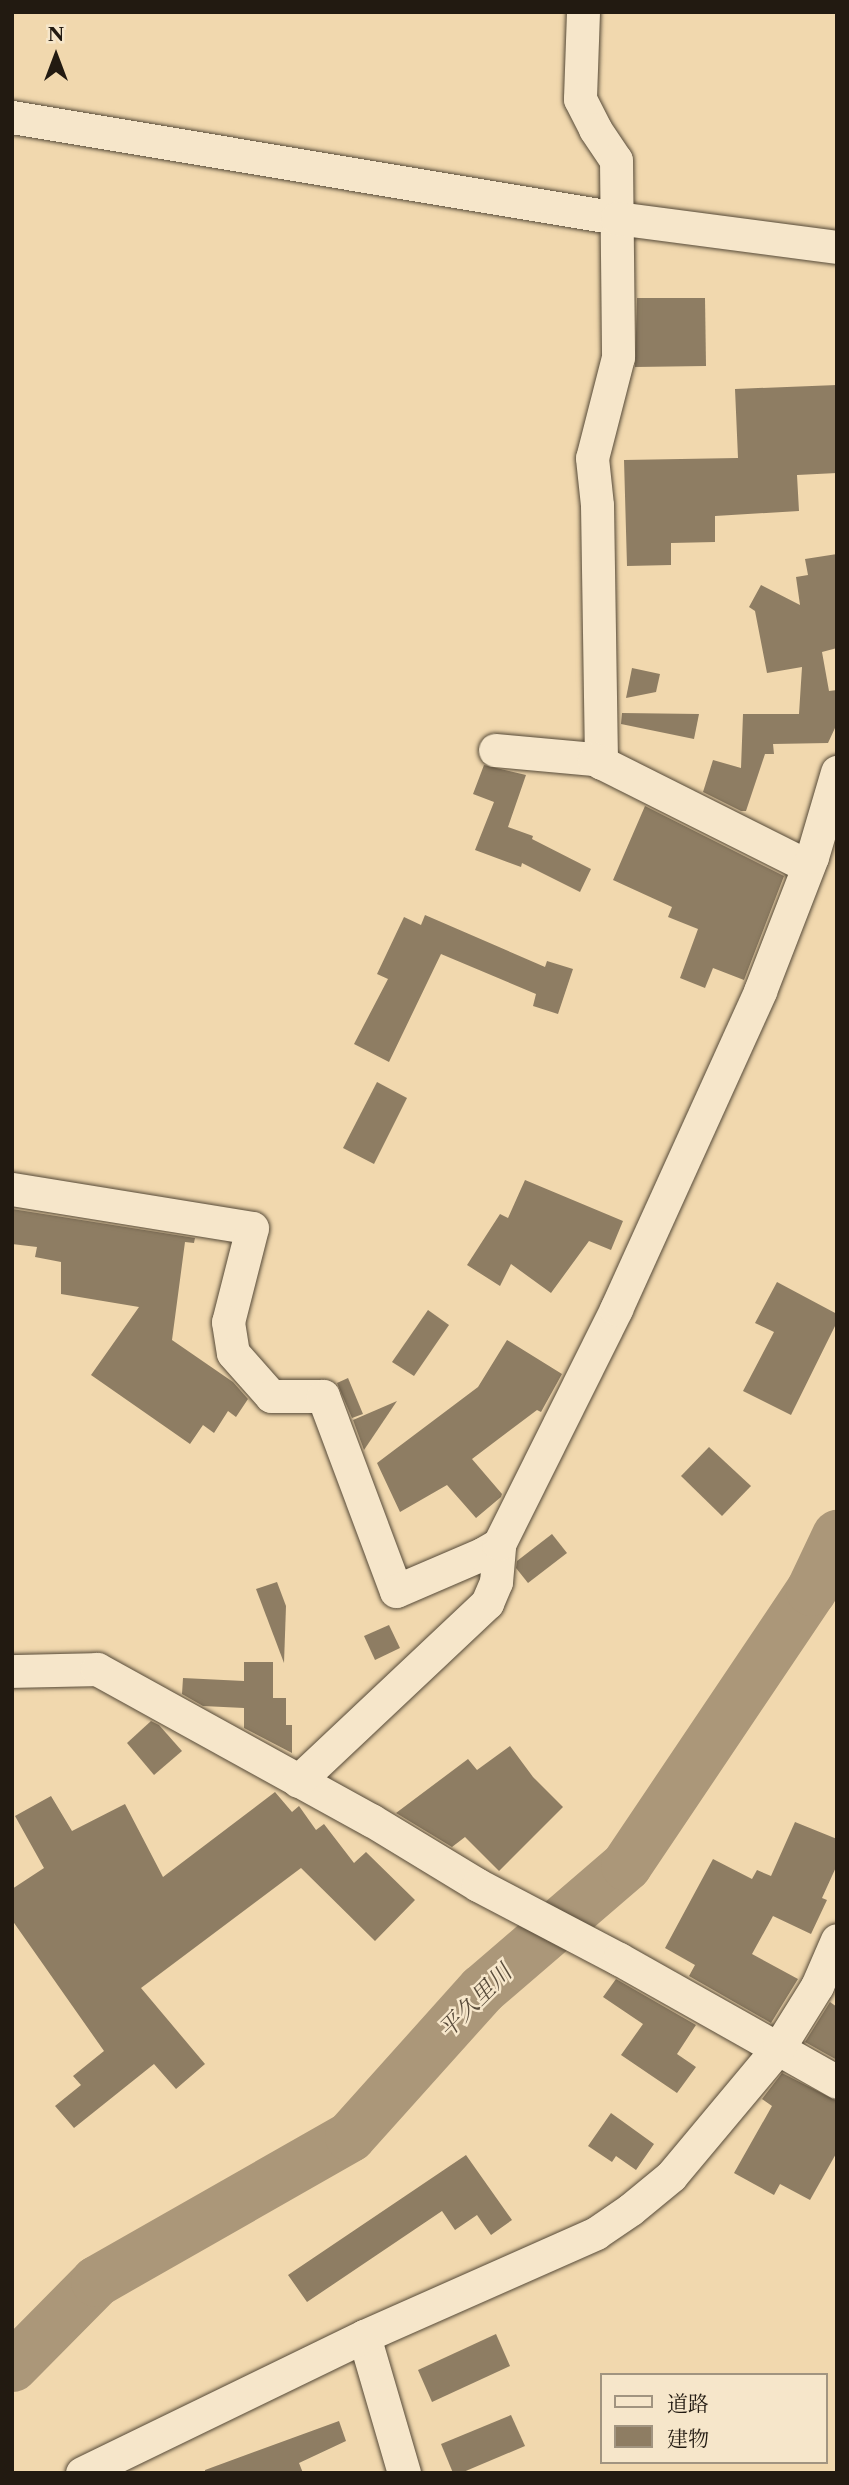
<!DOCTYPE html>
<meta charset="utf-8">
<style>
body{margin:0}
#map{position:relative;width:849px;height:2485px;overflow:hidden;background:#f1d8ae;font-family:"Libre Caslon Text","Noto Serif JP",serif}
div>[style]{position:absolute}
.river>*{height:51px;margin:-25.5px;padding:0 25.5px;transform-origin:25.5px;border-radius:25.5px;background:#ab9779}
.building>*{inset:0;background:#8e7d63}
.roads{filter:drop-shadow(0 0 2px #564a38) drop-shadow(0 0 2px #564a38)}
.minor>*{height:33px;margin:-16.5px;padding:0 16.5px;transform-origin:16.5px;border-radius:16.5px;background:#f6e6ca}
span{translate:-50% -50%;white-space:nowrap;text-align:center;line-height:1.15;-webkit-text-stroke:5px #f6e6ca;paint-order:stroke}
.water-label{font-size:23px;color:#594c3b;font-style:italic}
.frame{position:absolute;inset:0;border:14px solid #221a11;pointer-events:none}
.legend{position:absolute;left:600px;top:2373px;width:228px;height:91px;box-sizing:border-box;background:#f6e6ca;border:2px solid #a19480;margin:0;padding:9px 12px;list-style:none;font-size:21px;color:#221a11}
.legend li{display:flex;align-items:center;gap:14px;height:35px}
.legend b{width:35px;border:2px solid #a19480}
.north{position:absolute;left:21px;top:21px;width:70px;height:70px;-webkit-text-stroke:5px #f6e6ca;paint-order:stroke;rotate:0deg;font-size:19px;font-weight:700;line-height:28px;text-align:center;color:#221a11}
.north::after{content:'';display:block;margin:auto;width:24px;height:32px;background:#221a11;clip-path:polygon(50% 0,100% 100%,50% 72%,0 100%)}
</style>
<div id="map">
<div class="river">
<div style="left:12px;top:2366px;width:120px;rotate:-45.3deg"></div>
<div style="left:96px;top:2281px;width:292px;rotate:-29.7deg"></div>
<div style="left:350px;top:2136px;width:198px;rotate:-48.1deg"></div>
<div style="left:482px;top:1989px;width:190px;rotate:-40.7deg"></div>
<div style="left:626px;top:1865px;width:331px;rotate:-56.1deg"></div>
<div style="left:811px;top:1590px;width:61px;rotate:-64.7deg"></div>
</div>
<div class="building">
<div style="clip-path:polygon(637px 298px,705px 298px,706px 366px,635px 367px)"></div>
<div style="clip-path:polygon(837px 385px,837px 473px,797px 475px,799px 511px,715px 516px,715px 542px,671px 543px,671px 565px,627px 566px,624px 460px,738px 458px,735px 389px)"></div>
<div style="clip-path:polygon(837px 554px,837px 648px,822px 652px,829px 691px,837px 690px,835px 728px,828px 743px,773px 744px,774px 754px,765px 754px,746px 811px,741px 811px,703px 792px,713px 760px,741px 768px,743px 714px,799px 714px,802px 667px,767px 673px,755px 611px,749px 607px,761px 585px,800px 605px,796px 577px,808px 575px,805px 559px)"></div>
<div style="clip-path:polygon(632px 668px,660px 674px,656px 692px,626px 698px)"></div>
<div style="clip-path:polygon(622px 713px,699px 714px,694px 739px,621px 724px)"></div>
<div style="clip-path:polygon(484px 765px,526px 775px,508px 827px,533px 836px,532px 839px,591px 869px,580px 892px,522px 863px,521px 867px,475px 850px,494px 802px,473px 794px)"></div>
<div style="clip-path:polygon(645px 806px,784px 876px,744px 980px,713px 968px,705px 988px,680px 978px,698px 929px,668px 917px,672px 907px,613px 880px)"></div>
<div style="clip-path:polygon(425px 915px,545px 967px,547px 961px,573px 969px,558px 1014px,533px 1006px,536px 994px,441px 954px,389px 1062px,354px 1044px,388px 979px,377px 974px,404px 917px,421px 925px)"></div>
<div style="clip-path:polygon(377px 1082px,407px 1098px,374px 1164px,343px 1148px)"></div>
<div style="clip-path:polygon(525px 1180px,623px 1221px,611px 1250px,589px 1241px,551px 1293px,511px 1264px,500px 1286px,467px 1265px,500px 1214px,508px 1218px)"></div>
<div style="clip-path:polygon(12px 1209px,195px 1238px,194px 1243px,185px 1242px,172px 1340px,233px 1382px,248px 1399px,236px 1417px,228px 1411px,214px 1433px,203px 1425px,190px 1444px,91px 1375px,139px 1307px,61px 1294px,61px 1262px,35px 1257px,37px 1247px,12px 1244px)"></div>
<div style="clip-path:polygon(777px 1282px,837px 1314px,837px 1322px,791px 1415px,743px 1391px,774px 1332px,755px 1323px)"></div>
<div style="clip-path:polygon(428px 1310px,449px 1325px,414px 1376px,392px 1362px)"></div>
<div style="clip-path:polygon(507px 1340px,562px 1374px,541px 1412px,537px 1410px,472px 1459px,502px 1494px,501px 1497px,476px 1518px,447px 1485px,400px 1512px,377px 1463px,478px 1387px)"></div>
<div style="clip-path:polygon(348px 1378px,363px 1414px,352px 1418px,337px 1383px)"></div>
<div style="clip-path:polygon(397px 1401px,364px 1450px,353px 1420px)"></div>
<div style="clip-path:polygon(709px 1447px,751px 1486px,722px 1516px,681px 1476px)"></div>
<div style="clip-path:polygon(552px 1534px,567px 1553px,528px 1583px,516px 1568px,517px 1561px)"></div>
<div style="clip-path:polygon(277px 1582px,286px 1606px,284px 1663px,256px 1589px)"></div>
<div style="clip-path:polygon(389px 1625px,400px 1648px,375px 1660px,364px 1636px)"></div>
<div style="clip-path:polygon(244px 1662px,273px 1662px,273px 1698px,286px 1698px,286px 1725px,292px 1725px,292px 1753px,244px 1728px,244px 1708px,203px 1706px,182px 1694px,183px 1678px,244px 1681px)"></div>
<div style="clip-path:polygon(151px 1721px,159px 1725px,182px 1751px,154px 1775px,127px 1743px)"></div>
<div style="clip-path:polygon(510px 1746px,533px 1777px,563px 1807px,499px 1871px,465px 1837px,452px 1847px,396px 1813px,468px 1759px,477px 1770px)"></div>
<div style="clip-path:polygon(275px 1792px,292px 1812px,299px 1806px,316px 1830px,324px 1824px,354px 1863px,366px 1852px,415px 1900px,375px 1941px,301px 1868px,141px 1988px,205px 2064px,176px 2089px,154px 2064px,74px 2128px,55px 2106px,81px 2085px,73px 2076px,104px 2051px,12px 1920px,12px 1889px,44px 1868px,15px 1816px,51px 1796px,72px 1831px,125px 1804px,163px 1877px)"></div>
<div style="clip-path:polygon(795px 1822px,837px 1839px,837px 1865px,822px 1898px,827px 1900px,811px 1934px,773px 1916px,752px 1954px,798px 1979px,771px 2023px,689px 1976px,695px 1965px,665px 1948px,713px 1859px,752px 1879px,757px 1870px,771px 1876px)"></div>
<div style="clip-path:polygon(616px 1979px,696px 2025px,677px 2054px,696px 2067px,677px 2093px,621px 2055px,643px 2024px,603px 1997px)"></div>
<div style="clip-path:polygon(830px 2002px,837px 2007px,837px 2060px,805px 2042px)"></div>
<div style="clip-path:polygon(782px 2073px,837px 2101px,837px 2152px,810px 2200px,780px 2184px,774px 2195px,734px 2173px,772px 2106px,762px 2099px)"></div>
<div style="clip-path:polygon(611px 2113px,654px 2144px,636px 2170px,616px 2156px,612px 2162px,588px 2146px)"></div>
<div style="clip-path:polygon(466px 2155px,512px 2220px,491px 2235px,477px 2215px,455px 2230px,442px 2211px,307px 2302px,288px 2275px)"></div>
<div style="clip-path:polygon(496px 2334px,510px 2366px,432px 2402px,418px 2370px)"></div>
<div style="clip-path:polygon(511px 2415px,525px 2446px,461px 2473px,453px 2473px,441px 2444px)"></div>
<div style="clip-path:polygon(339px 2421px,346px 2441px,299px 2463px,303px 2473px,205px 2473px,205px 2470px)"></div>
</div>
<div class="roads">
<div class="minor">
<div style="left:583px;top:12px;width:87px;rotate:92deg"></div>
<div style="left:580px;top:99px;width:34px;rotate:63deg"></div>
<div style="left:595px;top:129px;width:37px;rotate:56deg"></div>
<div style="left:616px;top:160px;width:197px;rotate:89.4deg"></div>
<div style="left:618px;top:357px;width:104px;rotate:104.4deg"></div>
<div style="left:592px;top:458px;width:47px;rotate:83.9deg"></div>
<div style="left:597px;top:505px;width:258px;rotate:89.1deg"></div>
<div style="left:12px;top:117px;width:613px;rotate:9.48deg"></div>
<div style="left:617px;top:218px;width:222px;rotate:7.5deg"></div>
<div style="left:495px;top:750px;width:99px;rotate:5.2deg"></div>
<div style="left:594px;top:759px;width:239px;rotate:26.6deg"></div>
<div style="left:12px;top:1189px;width:243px;rotate:9.2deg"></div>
<div style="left:252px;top:1228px;width:97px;rotate:104.3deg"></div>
<div style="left:228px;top:1322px;width:31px;rotate:81deg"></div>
<div style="left:233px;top:1353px;width:57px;rotate:48.5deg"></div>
<div style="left:271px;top:1396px;width:52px"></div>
<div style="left:323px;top:1396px;width:208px;rotate:69.5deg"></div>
<div style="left:396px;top:1591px;width:94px;rotate:-23.3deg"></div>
<div style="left:482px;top:1554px;width:20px;rotate:-30deg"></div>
<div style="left:12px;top:1671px;width:85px;rotate:-1.3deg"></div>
<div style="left:97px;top:1669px;width:313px;rotate:28.9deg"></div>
<div style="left:371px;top:1820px;width:125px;rotate:31.3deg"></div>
<div style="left:478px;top:1885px;width:159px;rotate:27.7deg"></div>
<div style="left:619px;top:1959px;width:250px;rotate:29.4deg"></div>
<div style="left:298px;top:1781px;width:260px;rotate:-43.3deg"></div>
<div style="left:487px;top:1603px;width:23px;rotate:-67deg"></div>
<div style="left:496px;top:1582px;width:38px;rotate:-85deg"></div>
<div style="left:499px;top:1544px;width:263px;rotate:-63.5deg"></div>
<div style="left:616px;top:1309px;width:349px;rotate:-65.6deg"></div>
<div style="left:760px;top:991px;width:144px;rotate:-68.8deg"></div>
<div style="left:812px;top:857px;width:89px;rotate:-73.6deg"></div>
<div style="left:364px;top:2336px;width:143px;rotate:73.7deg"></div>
<div style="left:82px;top:2473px;width:314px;rotate:-25.9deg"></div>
<div style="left:364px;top:2336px;width:254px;rotate:-23.9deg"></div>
<div style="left:596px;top:2233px;width:42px;rotate:-34.4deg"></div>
<div style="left:631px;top:2209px;width:52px;rotate:-39.5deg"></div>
<div style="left:671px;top:2176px;width:168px;rotate:-50.1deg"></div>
<div style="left:779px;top:2047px;width:72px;rotate:-58.1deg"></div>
<div style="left:817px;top:1986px;width:50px;rotate:-66.5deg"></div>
</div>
</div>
<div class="water-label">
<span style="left:475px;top:2001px;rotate:-45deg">平久里川</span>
</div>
<div class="frame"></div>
<ul class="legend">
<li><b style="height:9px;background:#f6e6ca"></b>道路</li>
<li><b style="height:19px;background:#8e7d63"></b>建物</li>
</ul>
<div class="north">N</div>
</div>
